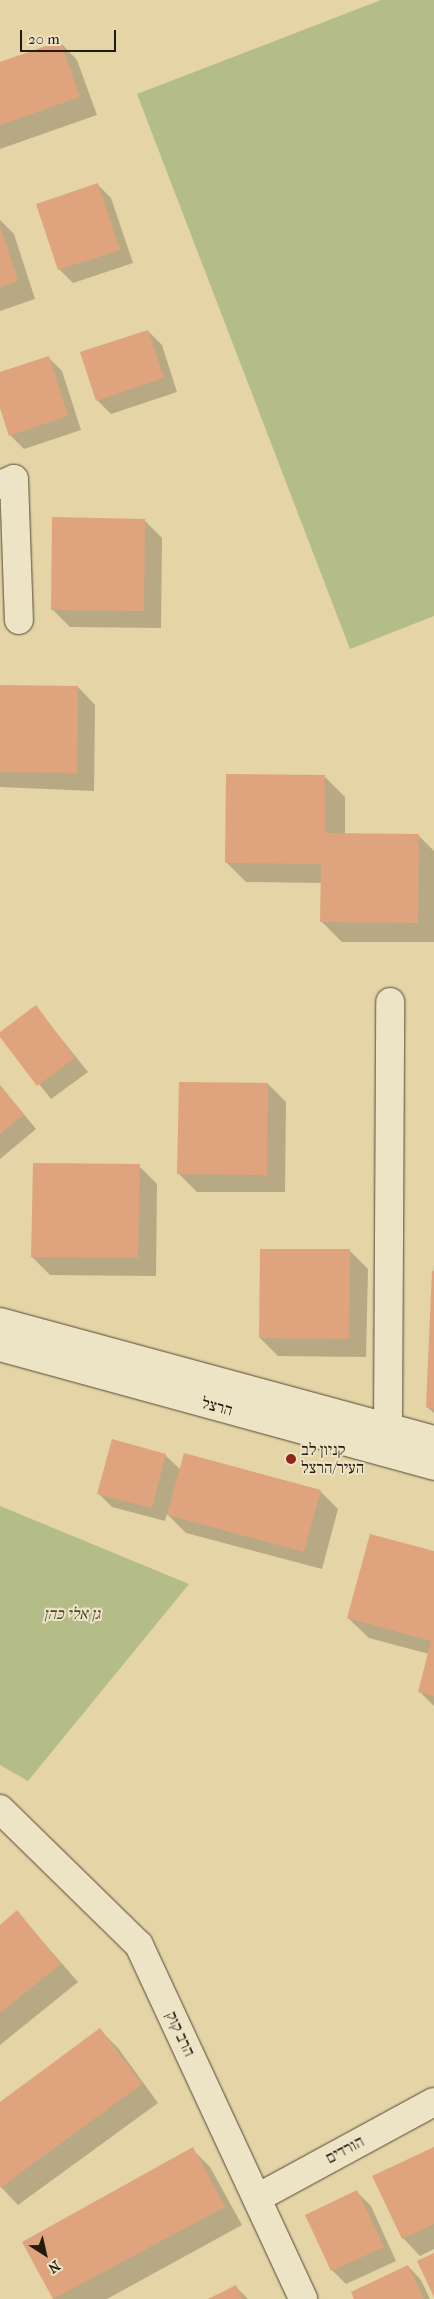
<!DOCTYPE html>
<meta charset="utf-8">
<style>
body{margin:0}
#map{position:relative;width:434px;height:2299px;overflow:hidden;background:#e4d4a6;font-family:"IM FELL French Canon","Frank Ruhl Libre",serif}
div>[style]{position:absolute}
.green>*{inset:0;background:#b4bd87}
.shadow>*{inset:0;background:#0003}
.building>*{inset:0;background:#dfa47d}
.roads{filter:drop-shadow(0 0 1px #534836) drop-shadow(0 0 1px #534836)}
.minor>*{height:28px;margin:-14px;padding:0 14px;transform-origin:14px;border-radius:14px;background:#ede3c5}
.dots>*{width:14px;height:14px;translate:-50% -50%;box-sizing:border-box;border:2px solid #ede3c5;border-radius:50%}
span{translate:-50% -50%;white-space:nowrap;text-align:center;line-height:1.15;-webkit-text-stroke:4px #ede3c5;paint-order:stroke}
.street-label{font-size:16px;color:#231a10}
.poi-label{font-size:16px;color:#231a10}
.left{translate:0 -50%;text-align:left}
.park-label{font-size:16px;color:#4e4b34;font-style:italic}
.north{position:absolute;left:20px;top:2229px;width:50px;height:50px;-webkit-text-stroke:4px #ede3c5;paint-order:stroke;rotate:145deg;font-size:14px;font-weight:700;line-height:20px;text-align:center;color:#231a10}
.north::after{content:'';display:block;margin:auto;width:18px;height:22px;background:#231a10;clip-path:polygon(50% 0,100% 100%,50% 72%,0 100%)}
.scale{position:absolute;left:20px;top:30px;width:96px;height:22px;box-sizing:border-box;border:2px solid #231a10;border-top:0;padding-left:6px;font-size:15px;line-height:18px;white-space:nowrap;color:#231a10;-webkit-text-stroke:4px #ede3c5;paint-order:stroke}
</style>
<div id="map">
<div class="green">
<div style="clip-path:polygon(381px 0,434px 0,434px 616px,350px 649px,137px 94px)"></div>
<div style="clip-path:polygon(0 1506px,189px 1584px,28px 1781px,0 1765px)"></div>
</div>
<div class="shadow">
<div style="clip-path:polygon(60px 42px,77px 60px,97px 115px,0 149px,0 63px)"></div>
<div style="clip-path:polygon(98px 185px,111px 198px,133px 263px,73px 283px,59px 269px)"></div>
<div style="clip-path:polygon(0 220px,14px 234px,35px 299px,0 311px)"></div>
<div style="clip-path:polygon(148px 331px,162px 345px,177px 392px,111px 414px,97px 400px)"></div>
<div style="clip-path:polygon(48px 357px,62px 371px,81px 430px,24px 449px,10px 435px,0 404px,0 373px)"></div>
<div style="clip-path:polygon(144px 520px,162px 538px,161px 628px,70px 627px,52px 609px)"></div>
<div style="clip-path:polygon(0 687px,78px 687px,95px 705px,94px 791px,0 787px)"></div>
<div style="clip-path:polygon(325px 777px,345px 797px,345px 834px,418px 835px,434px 851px,434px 942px,342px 942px,321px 921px,322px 883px,246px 882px,226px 862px)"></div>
<div style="clip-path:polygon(36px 1007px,88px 1072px,51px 1099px,0 1035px)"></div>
<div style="clip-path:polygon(268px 1084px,286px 1102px,285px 1192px,197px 1192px,179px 1174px)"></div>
<div style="clip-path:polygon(0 1085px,36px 1129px,0 1159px)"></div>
<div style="clip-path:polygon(139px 1166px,157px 1184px,156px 1276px,50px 1275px,32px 1257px)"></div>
<div style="clip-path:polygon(350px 1251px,368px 1269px,366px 1357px,278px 1356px,260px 1338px)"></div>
<div style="clip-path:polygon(434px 1264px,434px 1413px,427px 1407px)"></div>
<div style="clip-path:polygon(165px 1455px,181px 1470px,320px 1491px,338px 1509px,322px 1569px,186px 1533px,167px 1514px,165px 1521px,112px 1507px,98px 1493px)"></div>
<div style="clip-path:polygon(434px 1552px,434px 1706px,419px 1691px,429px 1654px,369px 1638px,348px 1618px)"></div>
<div style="clip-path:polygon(17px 1912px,78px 1982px,0 2045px,0 1926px)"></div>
<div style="clip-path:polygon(100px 2030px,118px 2048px,158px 2103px,18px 2205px,0 2186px,0 2103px)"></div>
<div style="clip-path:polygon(192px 2149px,210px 2167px,242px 2225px,107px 2299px,54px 2299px,23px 2242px)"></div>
<div style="clip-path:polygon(434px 2150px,434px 2249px,420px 2256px,403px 2238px)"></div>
<div style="clip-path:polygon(357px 2192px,371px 2206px,396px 2261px,346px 2284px,332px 2270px)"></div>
<div style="clip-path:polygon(408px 2266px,421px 2280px,430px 2299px,356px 2299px)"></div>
<div style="clip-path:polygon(236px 2287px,248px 2299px,210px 2299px)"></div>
</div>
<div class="building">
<div style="clip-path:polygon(60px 41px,80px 97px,0 125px,0 62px)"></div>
<div style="clip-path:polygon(98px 183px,120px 250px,58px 270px,36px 204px)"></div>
<div style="clip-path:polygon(0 226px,18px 281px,0 287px)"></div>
<div style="clip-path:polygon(148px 330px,164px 378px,96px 401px,80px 352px)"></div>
<div style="clip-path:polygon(49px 356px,68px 416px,9px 436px,0 408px,0 372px)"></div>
<div style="clip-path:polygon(52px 517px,145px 519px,144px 611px,51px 610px)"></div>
<div style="clip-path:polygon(0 685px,78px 686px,77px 773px,0 772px)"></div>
<div style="clip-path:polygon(226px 774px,325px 775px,325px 833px,419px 834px,418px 923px,320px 922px,321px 864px,225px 863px)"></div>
<div style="clip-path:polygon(36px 1005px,75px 1058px,37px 1086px,0 1037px,0 1032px)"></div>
<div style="clip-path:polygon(179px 1082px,268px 1083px,267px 1175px,177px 1174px)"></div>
<div style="clip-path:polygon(0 1086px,24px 1115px,0 1134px)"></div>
<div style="clip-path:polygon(33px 1163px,140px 1164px,138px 1258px,31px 1257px)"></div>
<div style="clip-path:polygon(260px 1249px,350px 1249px,349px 1339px,259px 1338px)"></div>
<div style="clip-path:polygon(432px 1271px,434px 1271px,434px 1409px,426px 1407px)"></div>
<div style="clip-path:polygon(112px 1439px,166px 1454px,152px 1508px,97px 1494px)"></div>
<div style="clip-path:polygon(184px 1453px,321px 1490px,304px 1552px,167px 1515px)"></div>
<div style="clip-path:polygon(370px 1534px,434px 1551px,434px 1696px,418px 1692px,431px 1641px,347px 1618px)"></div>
<div style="clip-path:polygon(17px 1910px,61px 1964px,0 2013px,0 1925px)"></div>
<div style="clip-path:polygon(100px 2028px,142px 2084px,0 2188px,0 2102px)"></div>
<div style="clip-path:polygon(193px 2147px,225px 2207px,53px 2299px,22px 2242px)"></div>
<div style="clip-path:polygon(434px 2147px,434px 2224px,402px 2239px,372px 2176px)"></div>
<div style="clip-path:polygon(357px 2190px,384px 2247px,331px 2271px,305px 2215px)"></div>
<div style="clip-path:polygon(434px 2253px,434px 2297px,417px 2261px)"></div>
<div style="clip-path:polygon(408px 2265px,424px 2299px,354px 2299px,351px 2292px)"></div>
<div style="clip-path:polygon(236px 2285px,243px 2299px,208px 2299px)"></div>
</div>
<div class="roads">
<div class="minor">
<div style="left:0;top:485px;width:15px;rotate:-23deg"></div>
<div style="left:14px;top:479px;width:141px;rotate:88deg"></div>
<div style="left:0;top:1322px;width:450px;rotate:15.2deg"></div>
<div style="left:0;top:1347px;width:450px;rotate:15.3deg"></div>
<div style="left:388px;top:1429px;width:427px;rotate:-89.7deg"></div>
<div style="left:0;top:1809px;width:194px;rotate:44.4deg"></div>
<div style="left:139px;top:1945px;width:390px;rotate:65.1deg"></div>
<div style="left:257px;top:2198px;width:201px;rotate:-28.5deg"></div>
</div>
</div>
<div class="dots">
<div style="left:291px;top:1459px;background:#8f2418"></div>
</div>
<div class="street-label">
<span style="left:217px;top:1407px;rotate:15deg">הרצל</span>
<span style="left:180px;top:2034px;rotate:65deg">הרב קוק</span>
<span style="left:345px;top:2150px;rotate:-28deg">הורדים</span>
</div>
<div class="poi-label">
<span class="left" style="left:301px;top:1459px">קניון לב<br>העיר/הרצל</span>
</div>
<div class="park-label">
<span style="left:72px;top:1614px">גן אלי כהן</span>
</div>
<div class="north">N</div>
<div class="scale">20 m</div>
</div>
